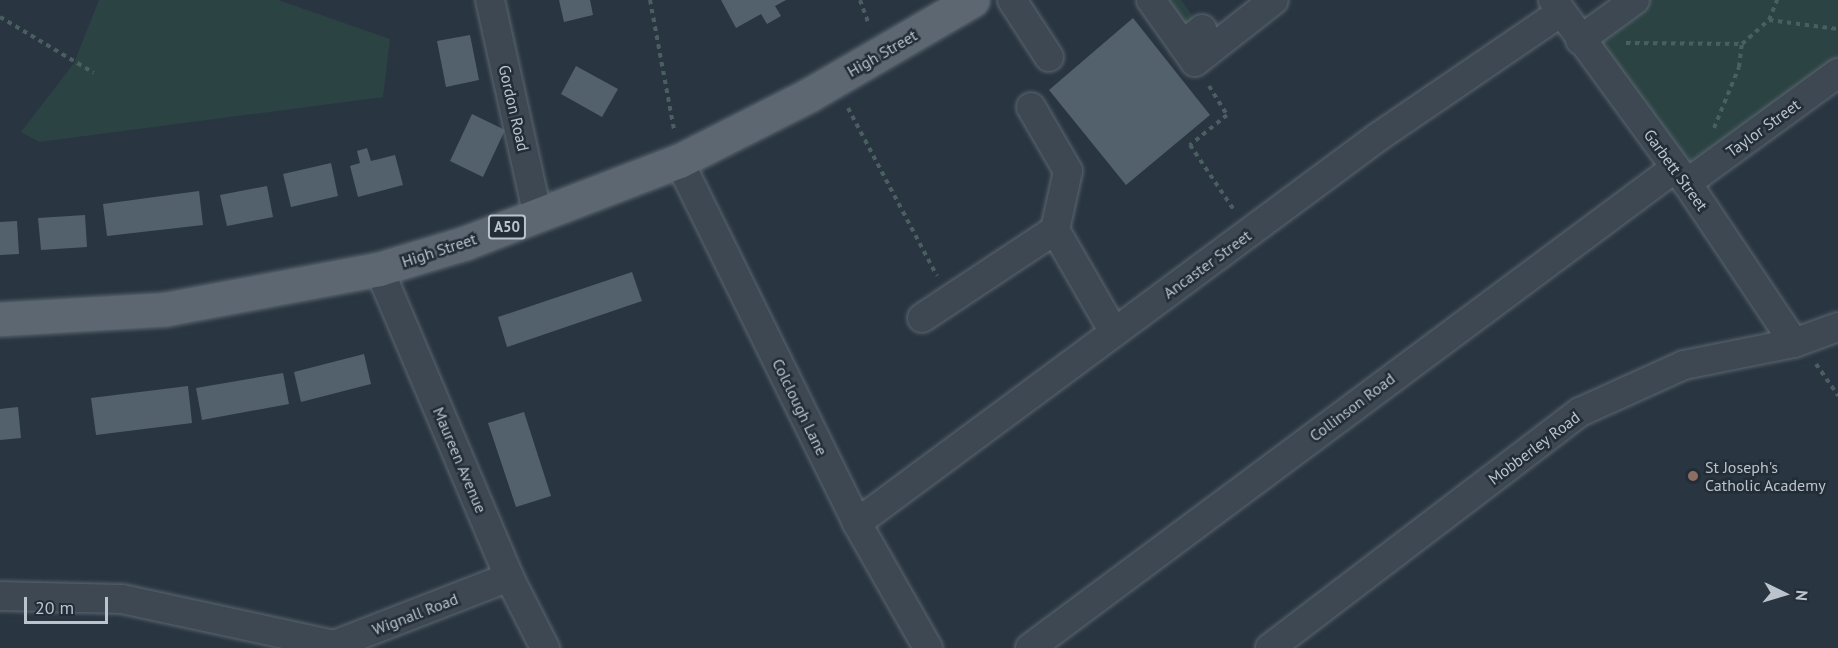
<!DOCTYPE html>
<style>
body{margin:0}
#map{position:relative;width:1838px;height:648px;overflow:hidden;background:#293642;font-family:"PT Sans",sans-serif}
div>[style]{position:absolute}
.green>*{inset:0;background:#2b4343}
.building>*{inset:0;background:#53616d}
.path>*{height:4px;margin-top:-2px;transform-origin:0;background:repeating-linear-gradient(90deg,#4a5f5f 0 4.5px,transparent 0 9px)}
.roads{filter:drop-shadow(0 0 2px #5c666f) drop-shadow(0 0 2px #5c666f)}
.minor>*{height:28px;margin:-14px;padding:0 14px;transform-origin:14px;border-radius:14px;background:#3e4852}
.major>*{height:33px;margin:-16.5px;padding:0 16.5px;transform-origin:16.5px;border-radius:16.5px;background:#5c6772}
.dots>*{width:16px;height:16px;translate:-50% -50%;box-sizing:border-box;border:3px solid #222d37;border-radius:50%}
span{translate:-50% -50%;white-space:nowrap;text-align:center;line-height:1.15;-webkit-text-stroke:5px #222d37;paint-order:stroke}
.shield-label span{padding:2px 4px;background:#222d37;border:2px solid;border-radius:4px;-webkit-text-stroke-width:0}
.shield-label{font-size:15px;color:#bbc3cc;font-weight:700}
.street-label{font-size:16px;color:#bbc3cc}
.poi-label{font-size:16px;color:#bbc3cc}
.left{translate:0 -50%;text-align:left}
.north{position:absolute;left:1754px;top:564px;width:60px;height:60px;-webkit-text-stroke:4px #222d37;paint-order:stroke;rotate:95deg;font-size:16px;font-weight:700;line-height:24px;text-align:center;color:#bbc3cc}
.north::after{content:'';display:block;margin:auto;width:21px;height:27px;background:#bbc3cc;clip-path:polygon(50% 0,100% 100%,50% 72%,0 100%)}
.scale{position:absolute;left:24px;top:597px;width:84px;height:27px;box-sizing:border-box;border:3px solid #bbc3cc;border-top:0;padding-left:8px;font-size:18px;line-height:21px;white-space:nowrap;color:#bbc3cc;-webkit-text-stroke:4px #222d37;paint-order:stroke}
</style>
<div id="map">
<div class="green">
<div style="clip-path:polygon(99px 0,278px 0,390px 39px,383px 97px,39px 142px,21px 132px,74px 63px)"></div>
<div style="clip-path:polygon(1151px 0,1181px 0,1197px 22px,1178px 38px)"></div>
<div style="clip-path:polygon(1635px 0,1838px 0,1838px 73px,1687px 183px,1580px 40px)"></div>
</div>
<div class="building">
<div style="clip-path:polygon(559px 0,590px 0,593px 15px,564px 22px)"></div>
<div style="clip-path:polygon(721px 0,786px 0,775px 6px,781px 16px,767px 24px,761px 14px,736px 28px)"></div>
<div style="clip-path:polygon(1133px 18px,1210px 115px,1126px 185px,1049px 90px)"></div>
<div style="clip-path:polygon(470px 35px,479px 80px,446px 87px,437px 41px)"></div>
<div style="clip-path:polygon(576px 66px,618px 89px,602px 117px,561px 94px)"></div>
<div style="clip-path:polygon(472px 114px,505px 130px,483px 177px,450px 161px)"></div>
<div style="clip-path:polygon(367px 148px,371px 161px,395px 155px,403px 185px,358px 197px,350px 166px,360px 163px,357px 151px)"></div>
<div style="clip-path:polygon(331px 163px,338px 196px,291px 207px,283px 174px)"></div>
<div style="clip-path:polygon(267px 186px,273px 217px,227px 226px,220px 195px)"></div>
<div style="clip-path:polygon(199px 191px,203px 225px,107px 236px,103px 204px)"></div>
<div style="clip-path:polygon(85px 215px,87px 247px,41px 250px,38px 218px)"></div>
<div style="clip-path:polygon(17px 221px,19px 254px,0 255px,0 222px)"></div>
<div style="clip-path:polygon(632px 272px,642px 301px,507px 347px,498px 317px)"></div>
<div style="clip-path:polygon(364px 354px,371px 384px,301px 402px,294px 372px)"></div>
<div style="clip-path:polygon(283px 373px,289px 404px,202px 420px,196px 388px)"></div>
<div style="clip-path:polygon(188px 386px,192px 423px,96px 435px,91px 398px)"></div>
<div style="clip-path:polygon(18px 407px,21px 438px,0 440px,0 409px)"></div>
<div style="clip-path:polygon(524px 412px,551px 496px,516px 507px,488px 423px)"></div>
</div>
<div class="path">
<div style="left:650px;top:0;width:131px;rotate:79.5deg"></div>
<div style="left:860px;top:0;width:27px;rotate:70deg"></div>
<div style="left:0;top:17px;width:109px;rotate:30.8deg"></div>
<div style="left:1769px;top:20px;width:70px;rotate:7.4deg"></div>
<div style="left:1626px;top:43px;width:116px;rotate:0.5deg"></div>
<div style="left:1209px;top:86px;width:34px;rotate:58deg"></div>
<div style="left:1227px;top:115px;width:48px;rotate:141deg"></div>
<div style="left:1190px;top:145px;width:78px;rotate:55.9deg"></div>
<div style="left:848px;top:108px;width:190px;rotate:62.1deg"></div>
<div style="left:1714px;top:128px;width:66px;rotate:-67.7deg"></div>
<div style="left:1739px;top:67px;width:23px;rotate:-83deg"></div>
<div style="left:1742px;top:44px;width:36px;rotate:-42deg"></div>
<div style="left:1769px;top:20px;width:22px;rotate:-68deg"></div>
<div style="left:1816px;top:364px;width:39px;rotate:55deg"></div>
</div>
<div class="roads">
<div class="minor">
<div style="left:490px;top:0;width:221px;rotate:77.5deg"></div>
<div style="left:1012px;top:0;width:68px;rotate:57deg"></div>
<div style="left:1151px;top:0;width:76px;rotate:54.6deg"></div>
<div style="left:1195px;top:62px;width:100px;rotate:-38.1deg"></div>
<div style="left:1553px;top:0;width:227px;rotate:53.8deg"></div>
<div style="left:1687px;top:183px;width:192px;rotate:56.2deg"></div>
<div style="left:1580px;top:40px;width:68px;rotate:-36deg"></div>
<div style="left:1183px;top:45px;width:25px;rotate:-40deg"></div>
<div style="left:1031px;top:107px;width:74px;rotate:60deg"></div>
<div style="left:1068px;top:171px;width:60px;rotate:102.4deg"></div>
<div style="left:679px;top:161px;width:403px;rotate:63.8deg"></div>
<div style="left:857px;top:523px;width:144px;rotate:60.4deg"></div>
<div style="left:1687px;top:183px;width:187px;rotate:-36.1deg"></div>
<div style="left:379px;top:269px;width:334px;rotate:67.1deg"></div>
<div style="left:509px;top:577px;width:80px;rotate:63.1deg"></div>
<div style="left:922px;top:318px;width:159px;rotate:-33.5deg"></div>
<div style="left:1055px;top:230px;width:118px;rotate:60deg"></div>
<div style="left:857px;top:523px;width:648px;rotate:-36.53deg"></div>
<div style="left:1378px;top:137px;width:222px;rotate:-34.3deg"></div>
<div style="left:0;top:596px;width:122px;rotate:1.4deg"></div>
<div style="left:122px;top:599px;width:217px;rotate:12.2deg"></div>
<div style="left:334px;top:645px;width:188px;rotate:-21.2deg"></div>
<div style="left:1030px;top:648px;width:804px;rotate:-36.66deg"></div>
<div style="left:1270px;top:648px;width:390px;rotate:-37.3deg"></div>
<div style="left:1580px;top:412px;width:114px;rotate:-24.3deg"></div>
<div style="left:1684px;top:365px;width:112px;rotate:-11.3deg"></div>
<div style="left:1794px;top:343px;width:47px;rotate:-20deg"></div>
</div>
<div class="major">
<div style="left:0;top:319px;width:166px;rotate:-3.4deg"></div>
<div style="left:166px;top:309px;width:217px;rotate:-10.6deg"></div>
<div style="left:379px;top:269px;width:90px;rotate:-16.8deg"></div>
<div style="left:465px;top:243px;width:229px;rotate:-21deg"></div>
<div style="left:679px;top:161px;width:146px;rotate:-26.9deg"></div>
<div style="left:809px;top:95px;width:189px;rotate:-30.2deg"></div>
</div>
</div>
<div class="dots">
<div style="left:1693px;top:476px;background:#8d6e63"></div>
</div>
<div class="shield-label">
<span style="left:507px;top:227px">A50</span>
</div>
<div class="street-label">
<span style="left:882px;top:53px;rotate:-30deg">High Street</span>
<span style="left:514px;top:108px;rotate:77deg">Gordon Road</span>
<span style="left:1763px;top:128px;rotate:-36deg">Taylor Street</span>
<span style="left:1676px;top:170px;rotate:54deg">Garbett Street</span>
<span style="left:439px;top:250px;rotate:-18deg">High Street</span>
<span style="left:1207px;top:264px;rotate:-36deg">Ancaster Street</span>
<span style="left:800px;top:407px;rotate:64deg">Colclough Lane</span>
<span style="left:1352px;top:407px;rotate:-37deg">Collinson Road</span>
<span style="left:1534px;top:448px;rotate:-37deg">Mobberley Road</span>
<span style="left:460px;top:460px;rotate:67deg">Maureen Avenue</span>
<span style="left:415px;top:614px;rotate:-21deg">Wignall Road</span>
</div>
<div class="poi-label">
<span class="left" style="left:1705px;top:476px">St Joseph's<br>Catholic Academy</span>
</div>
<div class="north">N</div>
<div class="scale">20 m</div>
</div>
